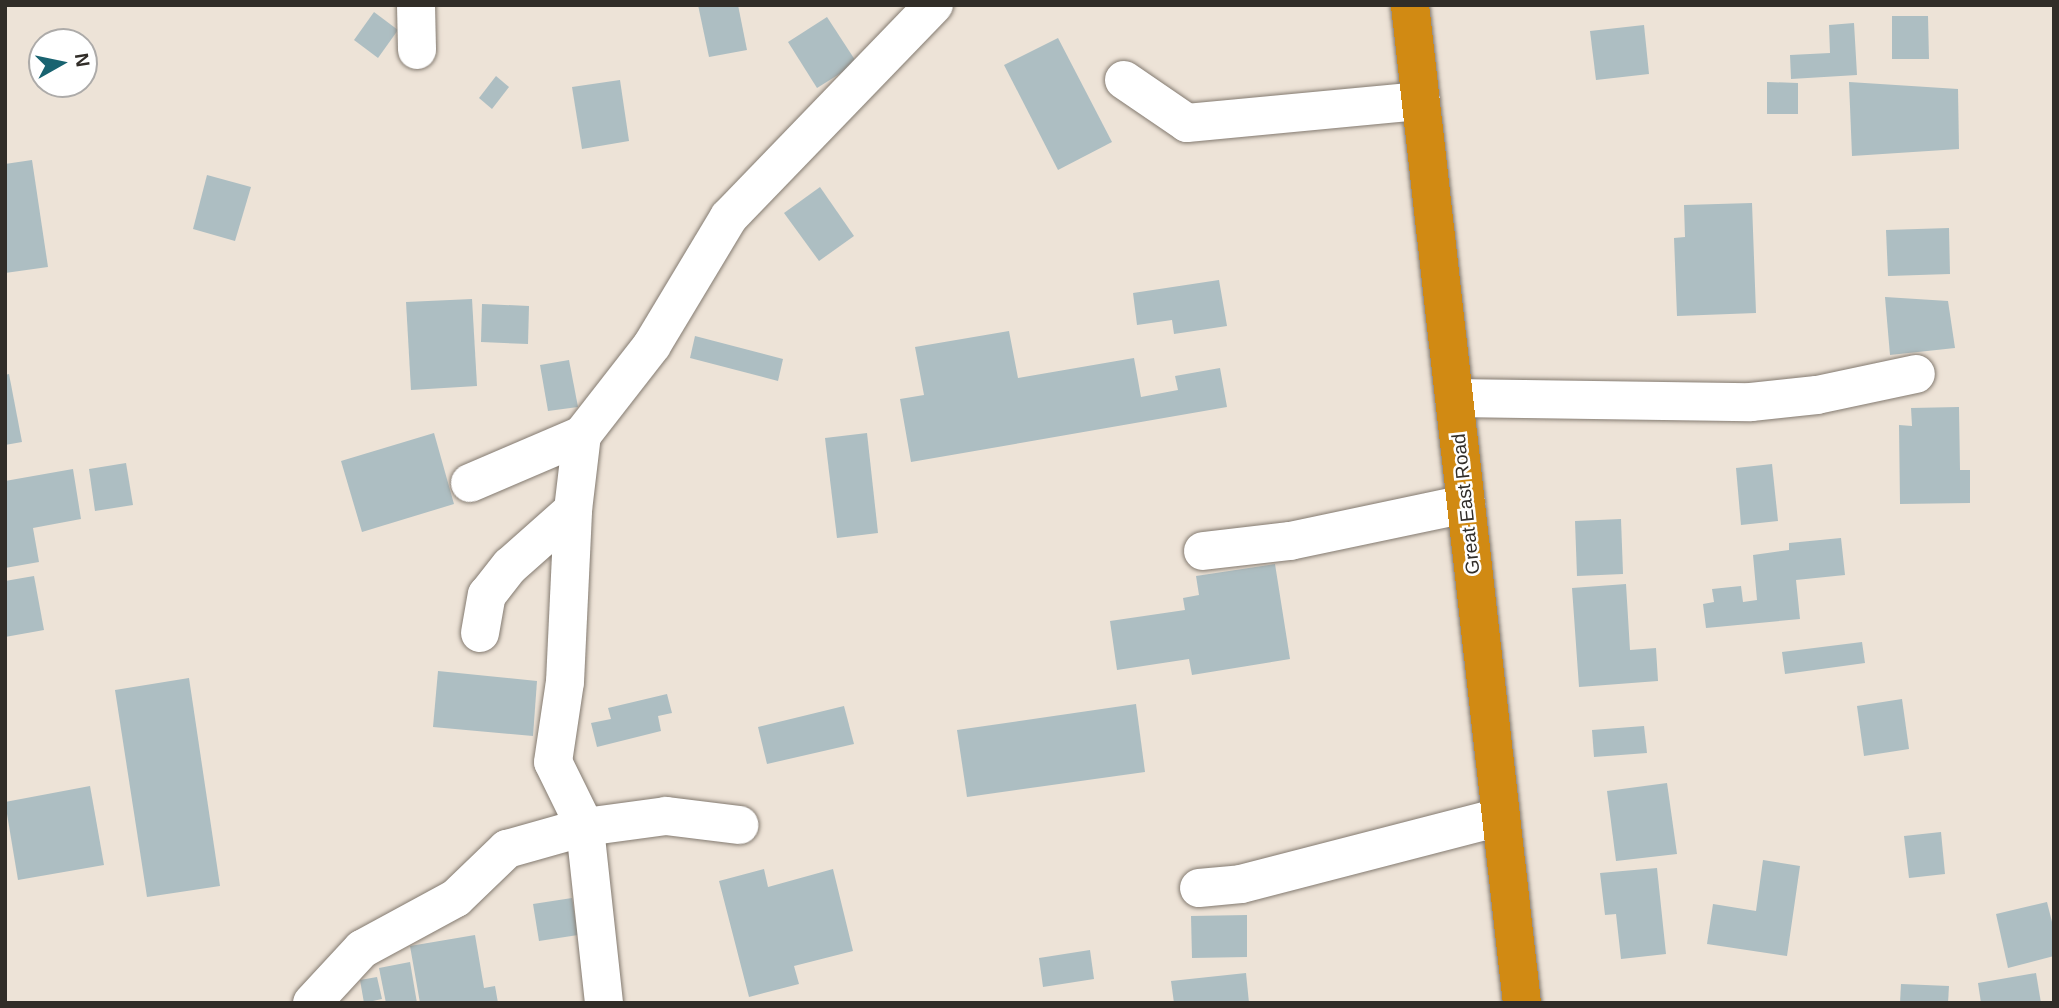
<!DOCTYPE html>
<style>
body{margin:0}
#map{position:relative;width:2059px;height:1008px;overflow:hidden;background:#ede3d7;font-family:Helvetica,sans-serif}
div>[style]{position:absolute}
.building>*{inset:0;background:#adbec2}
.roads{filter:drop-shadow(0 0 2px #837a70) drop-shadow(0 0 2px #837a70)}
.street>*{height:38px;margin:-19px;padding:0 19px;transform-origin:19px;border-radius:19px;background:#fff}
.highway>*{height:38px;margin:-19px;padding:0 19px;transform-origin:19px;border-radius:19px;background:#d18a13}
span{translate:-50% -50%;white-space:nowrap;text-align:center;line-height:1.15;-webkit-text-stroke:5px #fff;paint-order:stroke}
.street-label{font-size:19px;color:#312d28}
.frame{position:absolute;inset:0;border:7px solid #312d28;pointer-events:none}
.north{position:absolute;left:28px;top:28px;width:70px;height:70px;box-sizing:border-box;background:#fff;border:2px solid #adaba9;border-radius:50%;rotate:81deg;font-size:19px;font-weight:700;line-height:28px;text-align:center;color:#312d28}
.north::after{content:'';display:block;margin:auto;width:24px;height:32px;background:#196370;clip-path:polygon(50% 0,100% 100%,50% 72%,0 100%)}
</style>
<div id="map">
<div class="building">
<div style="clip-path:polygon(698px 5px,738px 5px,747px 50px,709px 57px)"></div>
<div style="clip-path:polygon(374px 12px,398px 30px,378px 58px,354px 40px)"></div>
<div style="clip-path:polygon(1892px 16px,1928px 16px,1929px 59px,1892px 59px)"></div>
<div style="clip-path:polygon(827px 17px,857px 63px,817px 88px,788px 42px)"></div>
<div style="clip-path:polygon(1854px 23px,1857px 75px,1791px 79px,1790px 55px,1830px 53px,1829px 25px)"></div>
<div style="clip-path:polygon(1644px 25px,1649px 74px,1596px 80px,1590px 31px)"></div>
<div style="clip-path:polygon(1058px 38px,1112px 142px,1058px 170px,1004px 65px)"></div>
<div style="clip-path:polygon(496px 76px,509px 87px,492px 109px,479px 98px)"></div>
<div style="clip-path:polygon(620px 80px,629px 141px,582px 149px,572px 87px)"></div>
<div style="clip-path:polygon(1767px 82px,1798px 83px,1798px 114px,1767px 114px)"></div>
<div style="clip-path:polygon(1849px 82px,1958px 89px,1959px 149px,1852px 156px)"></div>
<div style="clip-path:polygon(32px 160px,48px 267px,5px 273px,5px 164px)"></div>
<div style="clip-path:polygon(207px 175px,251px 187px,235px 241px,193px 229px)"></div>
<div style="clip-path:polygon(820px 187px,854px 236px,819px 261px,784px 213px)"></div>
<div style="clip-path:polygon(1752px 203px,1756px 313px,1677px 316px,1674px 238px,1685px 237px,1684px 205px)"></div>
<div style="clip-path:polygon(1949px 228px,1950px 274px,1888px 276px,1886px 230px)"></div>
<div style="clip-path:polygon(1219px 280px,1227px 326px,1174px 334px,1172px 320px,1137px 325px,1133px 293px)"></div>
<div style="clip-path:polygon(1885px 297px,1948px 301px,1955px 348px,1890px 355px)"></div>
<div style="clip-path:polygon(472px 299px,477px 386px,411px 390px,406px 302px)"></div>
<div style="clip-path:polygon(482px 304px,529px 306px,528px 344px,481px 342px)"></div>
<div style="clip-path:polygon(1009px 331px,1018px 378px,1134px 358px,1141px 397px,1178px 390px,1175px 376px,1220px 368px,1227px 407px,911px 462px,900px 399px,924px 395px,915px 347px)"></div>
<div style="clip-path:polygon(695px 336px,783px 359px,778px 381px,690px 358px)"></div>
<div style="clip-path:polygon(569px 360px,578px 407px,548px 411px,540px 365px)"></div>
<div style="clip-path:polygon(9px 374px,22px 442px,5px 445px,5px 375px)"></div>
<div style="clip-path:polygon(1959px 407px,1960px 470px,1970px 470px,1970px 503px,1900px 504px,1899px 425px,1912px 426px,1911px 408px)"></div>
<div style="clip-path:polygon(434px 433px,454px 504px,362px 532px,341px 461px)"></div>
<div style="clip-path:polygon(867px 433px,878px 533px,837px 538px,825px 438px)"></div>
<div style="clip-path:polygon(126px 463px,133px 505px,95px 511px,89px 469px)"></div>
<div style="clip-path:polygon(1772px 464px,1778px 521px,1741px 525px,1736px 468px)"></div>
<div style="clip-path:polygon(73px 469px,81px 519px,33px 528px,39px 562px,5px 568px,5px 481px)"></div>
<div style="clip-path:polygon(1621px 519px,1623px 574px,1577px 576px,1575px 521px)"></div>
<div style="clip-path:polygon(1841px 538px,1845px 575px,1796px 580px,1800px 619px,1706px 628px,1703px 604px,1714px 602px,1712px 589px,1741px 586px,1743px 602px,1757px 600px,1753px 555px,1789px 550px,1789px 543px)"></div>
<div style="clip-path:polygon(1275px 564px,1290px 659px,1192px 675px,1189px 659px,1117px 670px,1110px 621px,1185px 610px,1183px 598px,1199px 595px,1196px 576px)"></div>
<div style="clip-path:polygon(34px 576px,44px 630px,5px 637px,5px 581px)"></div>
<div style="clip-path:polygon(1626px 584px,1630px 650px,1656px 648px,1658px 681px,1579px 687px,1572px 588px)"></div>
<div style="clip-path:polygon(1862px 642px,1865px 663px,1785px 674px,1782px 652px)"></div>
<div style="clip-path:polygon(438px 671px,537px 681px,533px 736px,433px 727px)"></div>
<div style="clip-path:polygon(189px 678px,220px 886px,147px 897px,115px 690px)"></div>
<div style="clip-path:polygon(667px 694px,672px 713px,658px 716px,661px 731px,597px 747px,591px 723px,611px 719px,608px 708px)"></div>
<div style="clip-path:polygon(1902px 699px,1909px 749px,1864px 756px,1857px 706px)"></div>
<div style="clip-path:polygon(1136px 704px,1145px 772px,967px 797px,957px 730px)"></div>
<div style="clip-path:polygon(844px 706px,854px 744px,767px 764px,758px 727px)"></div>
<div style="clip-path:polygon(1644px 726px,1647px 753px,1594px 757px,1592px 730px)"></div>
<div style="clip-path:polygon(1667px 783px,1677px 854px,1616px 861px,1607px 791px)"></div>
<div style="clip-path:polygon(90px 786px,104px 865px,18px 880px,5px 802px)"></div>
<div style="clip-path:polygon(1941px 832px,1945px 874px,1909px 878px,1904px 836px)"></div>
<div style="clip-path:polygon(1763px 860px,1800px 866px,1787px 956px,1707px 944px,1713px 904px,1756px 911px)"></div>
<div style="clip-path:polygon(1657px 868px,1666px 954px,1621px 959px,1616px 914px,1605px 915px,1600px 873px)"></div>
<div style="clip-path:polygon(764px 869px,768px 887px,833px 869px,853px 951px,794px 966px,799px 984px,749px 997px,719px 881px)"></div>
<div style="clip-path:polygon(572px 898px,578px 935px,539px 941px,533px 904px)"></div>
<div style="clip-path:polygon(2047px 902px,2054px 930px,2054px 956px,2008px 968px,1996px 914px)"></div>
<div style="clip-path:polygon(1247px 915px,1247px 957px,1192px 958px,1191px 916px)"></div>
<div style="clip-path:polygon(475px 935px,484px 988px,495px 986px,498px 1003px,420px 1003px,410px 946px)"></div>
<div style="clip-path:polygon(1090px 950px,1094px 979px,1043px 987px,1039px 958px)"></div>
<div style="clip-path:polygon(410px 962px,417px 1003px,386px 1003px,379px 968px)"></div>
<div style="clip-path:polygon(1246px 973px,1249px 1003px,1174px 1003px,1171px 981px)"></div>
<div style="clip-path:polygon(2036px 973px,2041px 1003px,1981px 1003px,1978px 983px)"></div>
<div style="clip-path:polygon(377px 977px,382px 999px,364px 1003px,360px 980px)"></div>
<div style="clip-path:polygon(1901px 984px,1949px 986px,1948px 1003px,1900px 1003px)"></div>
</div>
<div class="roads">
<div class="street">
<div style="left:416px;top:5px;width:45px;rotate:88.7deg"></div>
<div style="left:1124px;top:80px;width:76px;rotate:34.3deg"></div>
<div style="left:1187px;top:123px;width:235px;rotate:-5.4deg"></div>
<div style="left:1454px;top:398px;width:297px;rotate:0.8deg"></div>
<div style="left:1751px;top:402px;width:66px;rotate:-6.1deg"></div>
<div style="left:1817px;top:395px;width:101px;rotate:-12deg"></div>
<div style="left:470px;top:483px;width:122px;rotate:-23.2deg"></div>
<div style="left:1203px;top:551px;width:88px;rotate:-6.6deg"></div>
<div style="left:1290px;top:541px;width:180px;rotate:-11.9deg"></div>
<div style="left:480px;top:633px;width:39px;rotate:-80deg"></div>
<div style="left:487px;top:595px;width:37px;rotate:-52deg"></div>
<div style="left:510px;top:566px;width:84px;rotate:-41.6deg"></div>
<div style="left:573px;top:510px;width:76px;rotate:-83.2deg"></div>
<div style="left:582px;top:435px;width:114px;rotate:-52.1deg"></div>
<div style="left:652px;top:345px;width:149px;rotate:-59deg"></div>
<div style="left:729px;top:217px;width:295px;rotate:-46deg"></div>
<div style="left:1199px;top:888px;width:42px;rotate:-5.4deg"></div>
<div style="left:1241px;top:884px;width:268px;rotate:-14.5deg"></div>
<div style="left:312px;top:1003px;width:74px;rotate:-47.2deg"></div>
<div style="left:362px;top:949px;width:107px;rotate:-28.5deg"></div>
<div style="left:456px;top:898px;width:71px;rotate:-43.9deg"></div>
<div style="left:507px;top:849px;width:81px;rotate:-15.8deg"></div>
<div style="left:585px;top:827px;width:72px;rotate:-116.2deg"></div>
<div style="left:553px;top:762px;width:81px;rotate:-81.5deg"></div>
<div style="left:565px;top:682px;width:172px;rotate:-87.3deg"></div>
<div style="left:604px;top:1003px;width:177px;rotate:-96.2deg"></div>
<div style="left:585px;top:827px;width:82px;rotate:-7.7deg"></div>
<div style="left:666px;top:816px;width:74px;rotate:7deg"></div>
</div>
<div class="highway">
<div style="left:1410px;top:5px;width:1004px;rotate:83.6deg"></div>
</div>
</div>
<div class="street-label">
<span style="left:1466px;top:504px;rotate:-96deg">Great East Road</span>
</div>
<div class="frame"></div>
<div class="north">N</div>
</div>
